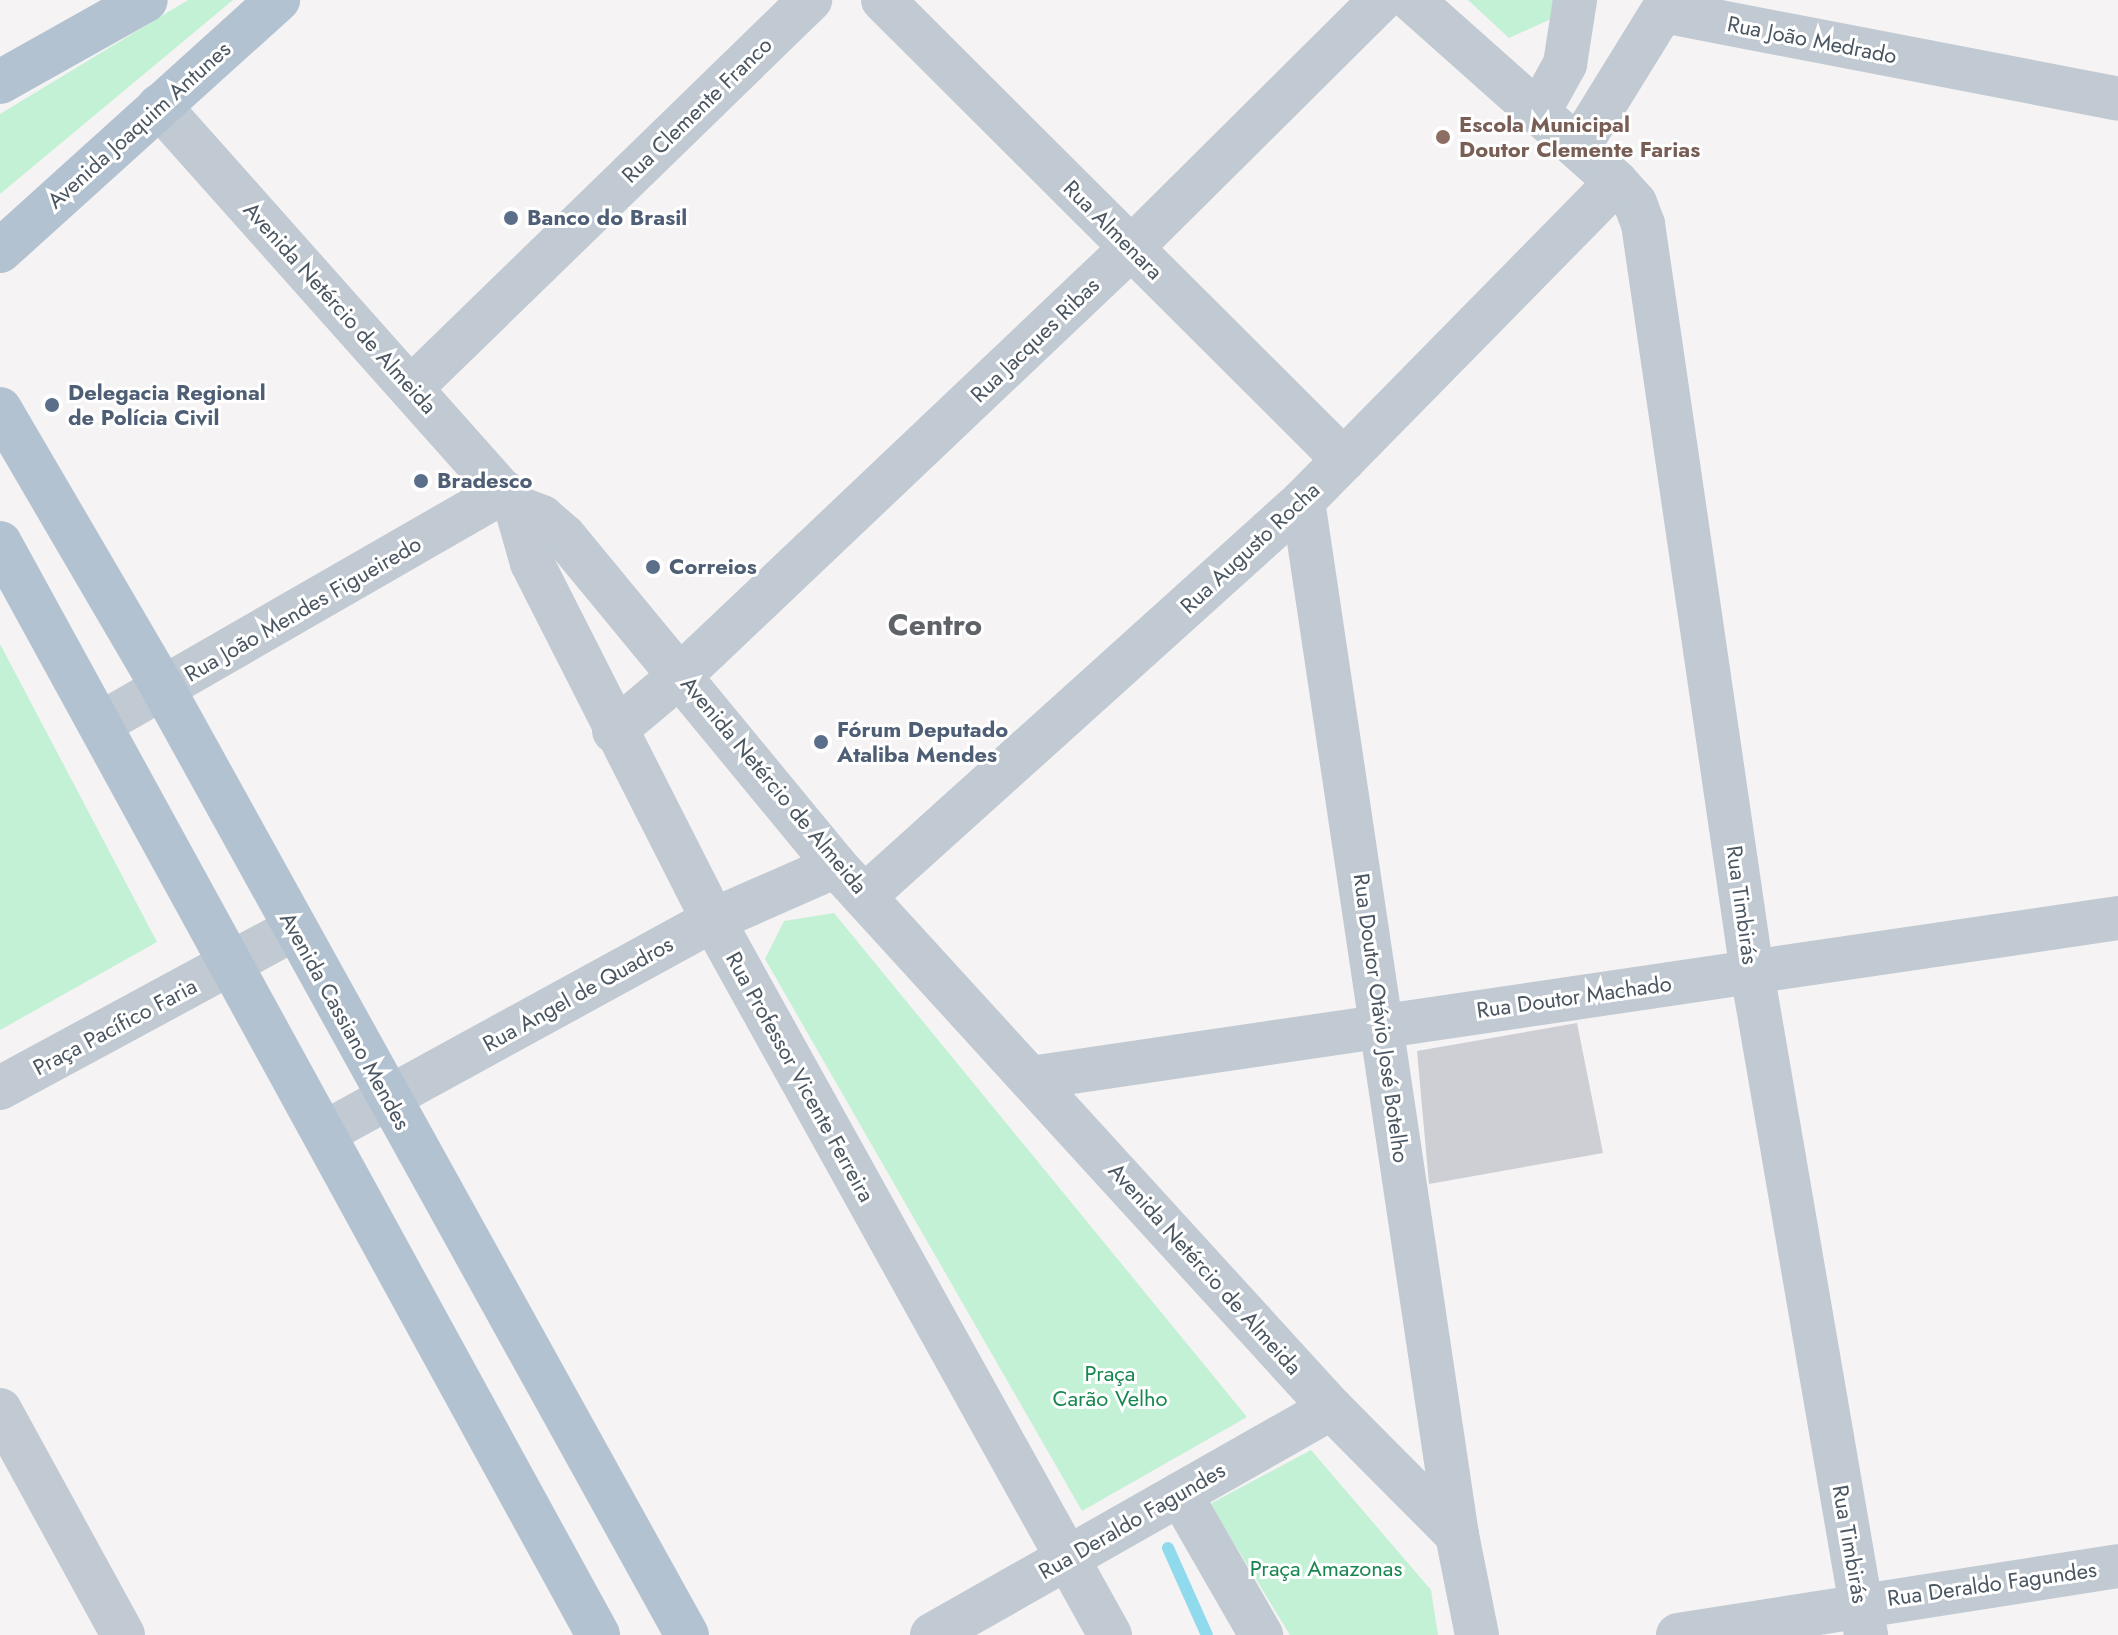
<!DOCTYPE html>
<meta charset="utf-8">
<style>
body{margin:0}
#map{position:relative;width:2118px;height:1635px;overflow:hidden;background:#f5f3f3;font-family:Jost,sans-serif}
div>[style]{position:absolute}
.green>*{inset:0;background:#c3f1d5}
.stream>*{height:12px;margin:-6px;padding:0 6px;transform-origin:6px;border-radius:6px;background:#90daee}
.building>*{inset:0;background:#cdcfd5}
.minor>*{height:44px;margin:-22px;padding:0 22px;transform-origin:22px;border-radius:22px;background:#c1cad2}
.major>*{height:44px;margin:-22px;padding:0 22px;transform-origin:22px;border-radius:22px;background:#b3c2d1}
.dots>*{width:22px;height:22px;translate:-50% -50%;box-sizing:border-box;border:4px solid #fff;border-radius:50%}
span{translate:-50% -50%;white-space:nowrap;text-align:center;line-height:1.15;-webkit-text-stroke:6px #fff;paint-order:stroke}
.street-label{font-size:22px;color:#4a5661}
.education-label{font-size:22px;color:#785e54;font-weight:700}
.left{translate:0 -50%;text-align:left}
.service-label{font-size:22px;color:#4e5e75;font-weight:700}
.park-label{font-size:22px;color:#17864f}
.district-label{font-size:30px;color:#5f6368;font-weight:700}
</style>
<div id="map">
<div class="green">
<div style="clip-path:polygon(188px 0,233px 0,0 194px,0 114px)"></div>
<div style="clip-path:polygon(1468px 0,1593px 0,1509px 38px)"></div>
<div style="clip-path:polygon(0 644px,157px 942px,0 1030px)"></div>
<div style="clip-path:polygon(834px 913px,1247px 1417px,1082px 1511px,765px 959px,784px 921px)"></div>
<div style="clip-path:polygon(1311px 1450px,1431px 1590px,1438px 1635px,1290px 1635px,1210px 1504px)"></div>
</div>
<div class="stream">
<div style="left:1168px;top:1548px;width:95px;rotate:65.9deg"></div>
</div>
<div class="building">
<div style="clip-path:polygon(1577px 1023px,1603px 1153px,1429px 1184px,1417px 1051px)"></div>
</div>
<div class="minor">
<div style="left:883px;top:0;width:651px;rotate:44.94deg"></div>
<div style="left:1412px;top:0;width:273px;rotate:41.7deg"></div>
<div style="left:1616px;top:182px;width:28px;rotate:48deg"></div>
<div style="left:1635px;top:203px;width:22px;rotate:69deg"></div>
<div style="left:1643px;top:224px;width:756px;rotate:81.71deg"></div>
<div style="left:1752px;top:972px;width:673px;rotate:80.24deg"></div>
<div style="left:1663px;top:11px;width:463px;rotate:10.9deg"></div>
<div style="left:159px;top:106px;width:537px;rotate:48.32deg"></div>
<div style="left:516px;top:507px;width:28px;rotate:21deg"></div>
<div style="left:542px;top:517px;width:29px;rotate:41deg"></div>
<div style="left:564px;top:536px;width:428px;rotate:50.5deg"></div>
<div style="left:836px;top:866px;width:734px;rotate:47.6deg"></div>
<div style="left:1331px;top:1408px;width:179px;rotate:45.2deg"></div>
<div style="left:1539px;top:111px;width:54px;rotate:-61deg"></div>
<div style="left:1565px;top:64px;width:65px;rotate:-81.1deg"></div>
<div style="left:1579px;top:146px;width:172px;rotate:-58.3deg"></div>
<div style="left:411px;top:388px;width:557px;rotate:-44.2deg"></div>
<div style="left:1303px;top:501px;width:1045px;rotate:81.53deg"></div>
<div style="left:1457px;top:1535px;width:102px;rotate:78.7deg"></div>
<div style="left:516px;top:507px;width:58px;rotate:74.1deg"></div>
<div style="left:532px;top:563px;width:400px;rotate:63.1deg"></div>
<div style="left:713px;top:920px;width:818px;rotate:60.96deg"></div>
<div style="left:100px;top:724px;width:466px;rotate:-29.9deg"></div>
<div style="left:614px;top:731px;width:89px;rotate:-40deg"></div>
<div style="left:682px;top:674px;width:619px;rotate:-43.49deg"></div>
<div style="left:1131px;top:248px;width:352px;rotate:-44.8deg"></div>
<div style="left:866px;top:895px;width:588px;rotate:-42.04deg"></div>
<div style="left:1303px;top:501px;width:447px;rotate:-45.5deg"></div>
<div style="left:1031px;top:1078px;width:1099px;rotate:-8.37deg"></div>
<div style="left:0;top:1088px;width:334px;rotate:-28.4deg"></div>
<div style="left:324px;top:1133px;width:443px;rotate:-28.7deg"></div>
<div style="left:713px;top:920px;width:134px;rotate:-23.7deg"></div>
<div style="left:0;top:1410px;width:256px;rotate:61.3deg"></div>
<div style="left:1180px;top:1494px;width:163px;rotate:60.1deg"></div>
<div style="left:932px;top:1635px;width:459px;rotate:-29.6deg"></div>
<div style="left:1678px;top:1635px;width:445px;rotate:-8.9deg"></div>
</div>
<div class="major">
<div style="left:0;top:82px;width:167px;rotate:-29.3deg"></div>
<div style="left:0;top:251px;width:375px;rotate:-42.1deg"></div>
<div style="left:0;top:409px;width:325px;rotate:59.7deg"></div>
<div style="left:164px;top:690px;width:1080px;rotate:61.04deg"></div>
<div style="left:0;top:543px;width:1245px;rotate:61.29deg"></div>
</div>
<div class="dots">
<div style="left:1443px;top:137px;background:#8d6e63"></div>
<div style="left:511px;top:218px;background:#5c6f8a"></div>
<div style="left:52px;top:405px;background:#5c6f8a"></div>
<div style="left:421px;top:481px;background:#5c6f8a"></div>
<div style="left:653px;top:567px;background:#5c6f8a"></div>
<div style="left:821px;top:742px;background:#5c6f8a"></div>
</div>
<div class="street-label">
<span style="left:1812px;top:40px;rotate:11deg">Rua João Medrado</span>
<span style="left:697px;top:110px;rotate:-44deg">Rua Clemente Franco</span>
<span style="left:139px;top:125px;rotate:-42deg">Avenida Joaquim Antunes</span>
<span style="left:1113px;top:230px;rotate:45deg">Rua Almenara</span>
<span style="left:340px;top:308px;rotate:48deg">Avenida Netércio de Almeida</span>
<span style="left:1035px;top:340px;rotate:-44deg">Rua Jacques Ribas</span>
<span style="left:1250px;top:548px;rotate:-43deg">Rua Augusto Rocha</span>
<span style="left:303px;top:609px;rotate:-30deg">Rua João Mendes Figueiredo</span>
<span style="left:774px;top:785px;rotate:50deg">Avenida Netércio de Almeida</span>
<span style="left:1742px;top:905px;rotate:82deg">Rua Timbirás</span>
<span style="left:578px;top:994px;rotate:-29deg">Rua Angel de Quadros</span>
<span style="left:1574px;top:997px;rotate:-8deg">Rua Doutor Machado</span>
<span style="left:1381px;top:1018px;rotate:82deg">Rua Doutor Otávio José Botelho</span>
<span style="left:345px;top:1021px;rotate:61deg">Avenida Cassiano Mendes</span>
<span style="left:115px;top:1027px;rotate:-28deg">Praça Pacífico Faria</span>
<span style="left:800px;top:1077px;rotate:61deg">Rua Professor Vicente Ferreira</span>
<span style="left:1205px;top:1269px;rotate:48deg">Avenida Netércio de Almeida</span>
<span style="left:1132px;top:1521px;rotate:-30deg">Rua Deraldo Fagundes</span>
<span style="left:1850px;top:1544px;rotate:80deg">Rua Timbirás</span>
<span style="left:1992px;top:1584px;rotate:-8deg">Rua Deraldo Fagundes</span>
</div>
<div class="education-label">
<span class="left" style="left:1459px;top:137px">Escola Municipal<br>Doutor Clemente Farias</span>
</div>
<div class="service-label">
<span class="left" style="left:527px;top:218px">Banco do Brasil</span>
<span class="left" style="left:68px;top:405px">Delegacia Regional<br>de Polícia Civil</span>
<span class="left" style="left:437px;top:481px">Bradesco</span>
<span class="left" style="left:669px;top:567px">Correios</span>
<span class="left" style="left:837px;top:742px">Fórum Deputado<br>Ataliba Mendes</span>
</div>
<div class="park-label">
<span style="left:1110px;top:1386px">Praça<br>Carão Velho</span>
<span style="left:1326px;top:1569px">Praça Amazonas</span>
</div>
<div class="district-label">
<span style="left:935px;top:625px">Centro</span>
</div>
</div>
